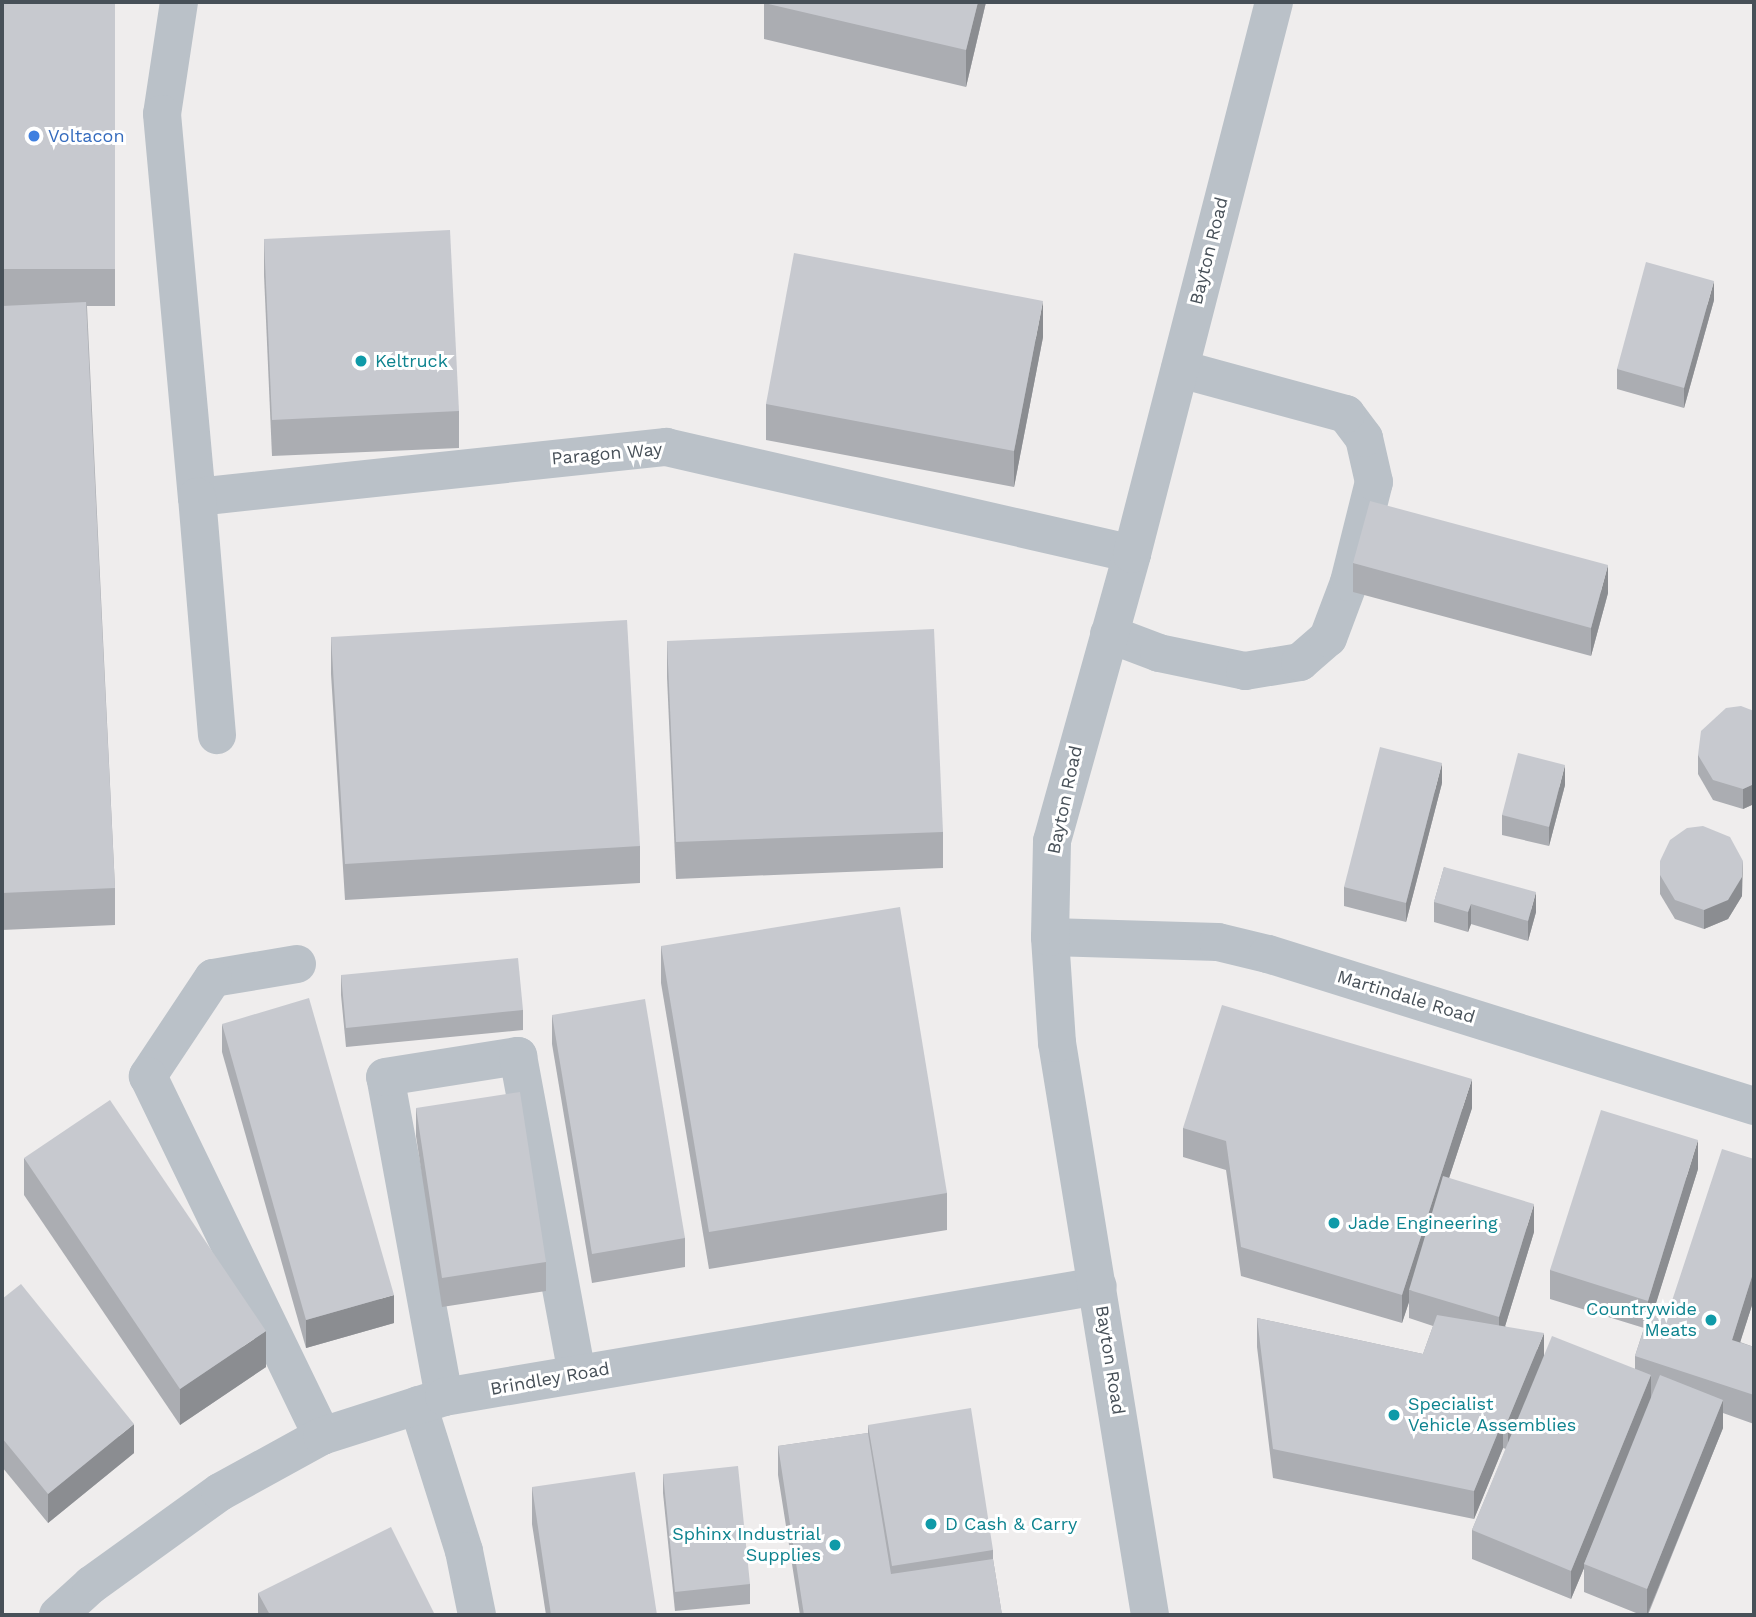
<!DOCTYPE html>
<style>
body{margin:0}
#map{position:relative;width:1756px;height:1617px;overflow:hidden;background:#efeded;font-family:"Work Sans",sans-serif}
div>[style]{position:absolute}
.minor>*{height:38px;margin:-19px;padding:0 19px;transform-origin:19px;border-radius:19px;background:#bac1c8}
.wall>*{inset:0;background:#abadb2}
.shaded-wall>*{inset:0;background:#8b8d91}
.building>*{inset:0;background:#c7c9cf}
.dots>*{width:19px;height:19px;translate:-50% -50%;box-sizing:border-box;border:4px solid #fff;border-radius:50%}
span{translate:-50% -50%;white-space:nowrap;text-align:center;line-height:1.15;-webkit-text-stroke:6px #fff;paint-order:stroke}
.shop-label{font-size:18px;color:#366cbe}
.left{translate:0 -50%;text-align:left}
.street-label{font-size:18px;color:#475058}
.culture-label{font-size:18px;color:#0d838f}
.right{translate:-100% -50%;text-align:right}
.frame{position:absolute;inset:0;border:4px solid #475058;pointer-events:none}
</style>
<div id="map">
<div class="minor">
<div style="left:179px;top:2px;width:113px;rotate:98.6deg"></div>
<div style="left:162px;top:114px;width:385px;rotate:84.8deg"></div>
<div style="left:197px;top:497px;width:472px;rotate:-6.1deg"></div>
<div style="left:666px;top:447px;width:478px;rotate:12.9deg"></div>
<div style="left:197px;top:497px;width:239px;rotate:85.2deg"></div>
<div style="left:1109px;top:634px;width:53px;rotate:20.8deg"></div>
<div style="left:1159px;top:653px;width:88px;rotate:11.8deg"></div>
<div style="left:1245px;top:671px;width:56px;rotate:-9.3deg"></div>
<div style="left:1300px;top:662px;width:37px;rotate:-41deg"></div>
<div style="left:1328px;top:638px;width:60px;rotate:-69.4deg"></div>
<div style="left:1349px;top:582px;width:103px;rotate:-76deg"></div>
<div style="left:1374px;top:482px;width:45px;rotate:-102.8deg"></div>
<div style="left:1364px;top:438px;width:30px;rotate:-127deg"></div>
<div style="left:1346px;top:414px;width:172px;rotate:-164.8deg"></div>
<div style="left:1050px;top:937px;width:168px;rotate:1.7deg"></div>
<div style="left:1218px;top:942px;width:51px;rotate:13.5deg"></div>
<div style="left:1268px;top:954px;width:509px;rotate:17.37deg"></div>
<div style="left:297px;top:964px;width:85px;rotate:170.5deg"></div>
<div style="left:213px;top:978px;width:118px;rotate:123.6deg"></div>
<div style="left:148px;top:1076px;width:400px;rotate:64.2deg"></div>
<div style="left:444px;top:1397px;width:325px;rotate:-100.4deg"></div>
<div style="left:385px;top:1077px;width:135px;rotate:-9deg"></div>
<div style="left:518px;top:1056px;width:323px;rotate:79.5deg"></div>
<div style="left:418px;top:1405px;width:153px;rotate:72.5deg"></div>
<div style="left:464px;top:1551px;width:65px;rotate:78.5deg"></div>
<div style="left:58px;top:1615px;width:45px;rotate:-42.3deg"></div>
<div style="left:91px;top:1585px;width:159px;rotate:-35.8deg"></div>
<div style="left:220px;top:1492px;width:116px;rotate:-28.8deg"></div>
<div style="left:322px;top:1436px;width:128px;rotate:-17.7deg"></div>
<div style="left:444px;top:1397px;width:663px;rotate:-9.63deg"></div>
<div style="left:1150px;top:1615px;width:580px;rotate:-99.23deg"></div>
<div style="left:1057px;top:1043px;width:106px;rotate:-93.8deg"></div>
<div style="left:1050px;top:937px;width:96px;rotate:-88.8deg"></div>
<div style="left:1052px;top:841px;width:298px;rotate:-74.4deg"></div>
<div style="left:1132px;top:554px;width:570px;rotate:-75.57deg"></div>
</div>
<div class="wall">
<div style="clip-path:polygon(2px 2px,115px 2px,115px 306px,87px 306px,115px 888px,115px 925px,2px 930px)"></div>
<div style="clip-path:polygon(764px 2px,986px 2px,966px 87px,764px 39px)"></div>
<div style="clip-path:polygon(264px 239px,459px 411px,459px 448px,272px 456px,264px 275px)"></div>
<div style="clip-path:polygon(1714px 300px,1684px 408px,1617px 389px,1617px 369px)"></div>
<div style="clip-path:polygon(1043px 337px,1014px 487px,766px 440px,766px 404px)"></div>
<div style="clip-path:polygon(1754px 536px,1754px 577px,1753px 574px,1752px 540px)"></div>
<div style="clip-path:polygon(1353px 563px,1608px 593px,1591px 656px,1353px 592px)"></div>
<div style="clip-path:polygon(331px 637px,640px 846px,640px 883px,345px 900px,331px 674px)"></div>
<div style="clip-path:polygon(667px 641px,943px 832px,943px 868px,676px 879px,667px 677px)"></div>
<div style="clip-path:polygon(1754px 711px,1754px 804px,1743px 809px,1713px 800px,1698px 774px,1698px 755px)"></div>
<div style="clip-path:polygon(1442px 783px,1406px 922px,1344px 906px,1344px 887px)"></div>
<div style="clip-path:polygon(1565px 785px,1549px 846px,1502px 835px,1502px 815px)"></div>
<div style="clip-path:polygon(1660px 861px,1742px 896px,1728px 919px,1704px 929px,1675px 919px,1660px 894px)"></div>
<div style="clip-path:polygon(1444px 867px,1536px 912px,1528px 941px,1471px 924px,1468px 932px,1434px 922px,1434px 902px)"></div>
<div style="clip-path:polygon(661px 946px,947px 1193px,947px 1230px,709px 1269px,661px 983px)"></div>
<div style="clip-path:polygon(341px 975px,523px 1010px,523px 1030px,346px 1047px,341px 995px)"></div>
<div style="clip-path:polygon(552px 1015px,685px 1238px,685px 1267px,592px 1283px,552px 1044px)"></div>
<div style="clip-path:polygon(222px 1024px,394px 1323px,306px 1348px,222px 1052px)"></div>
<div style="clip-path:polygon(416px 1108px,546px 1262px,546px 1291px,442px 1307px,416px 1136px)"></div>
<div style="clip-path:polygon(1472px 1108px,1449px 1178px,1534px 1232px,1505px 1326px,1544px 1355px,1635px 1369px,1635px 1356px,1644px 1328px,1550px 1299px,1550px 1270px,1698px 1169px,1652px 1315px,1666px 1319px,1754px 1159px,1754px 1299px,1740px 1342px,1754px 1347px,1754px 1424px,1723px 1413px,1723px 1428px,1648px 1615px,1641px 1615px,1584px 1592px,1584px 1568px,1571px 1599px,1472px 1559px,1472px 1530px,1506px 1449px,1503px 1448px,1474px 1519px,1273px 1478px,1257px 1347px,1257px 1318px,1423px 1354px,1433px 1326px,1409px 1318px,1409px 1302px,1402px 1323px,1241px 1276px,1226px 1170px,1183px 1157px,1183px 1128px)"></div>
<div style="clip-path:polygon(24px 1158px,266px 1367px,180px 1425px,24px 1195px)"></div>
<div style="clip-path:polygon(2px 1299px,134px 1453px,48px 1523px,2px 1467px)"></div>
<div style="clip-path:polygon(868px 1425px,993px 1550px,993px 1559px,1002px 1615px,800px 1615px,778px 1475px,778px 1446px,868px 1433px)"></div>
<div style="clip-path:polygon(663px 1474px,750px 1584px,750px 1604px,675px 1611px,663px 1493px)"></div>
<div style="clip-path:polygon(532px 1487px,657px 1615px,546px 1615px,532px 1524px)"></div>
<div style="clip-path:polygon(258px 1593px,435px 1615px,258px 1615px)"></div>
</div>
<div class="shaded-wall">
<div style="clip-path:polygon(978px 2px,986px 2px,966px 87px,966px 50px)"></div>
<div style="clip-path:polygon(1714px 281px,1714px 300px,1684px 408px,1684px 388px)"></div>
<div style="clip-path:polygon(1043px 301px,1043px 337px,1014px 487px,1014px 451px)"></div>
<div style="clip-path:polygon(1608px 565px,1608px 593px,1591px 656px,1591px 628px)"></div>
<div style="clip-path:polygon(1442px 763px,1442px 783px,1406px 922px,1406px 903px)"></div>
<div style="clip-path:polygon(1565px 765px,1565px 785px,1549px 846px,1549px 827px)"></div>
<div style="clip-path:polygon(1754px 784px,1754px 804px,1743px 809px,1743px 789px)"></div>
<div style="clip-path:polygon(1743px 861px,1742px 896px,1728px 919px,1704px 929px,1704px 910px)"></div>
<div style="clip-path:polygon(1536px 892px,1536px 912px,1528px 941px,1528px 921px)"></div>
<div style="clip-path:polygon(1471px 904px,1471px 924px,1468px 932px,1468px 912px)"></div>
<div style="clip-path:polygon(1472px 1079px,1472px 1108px,1412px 1291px,1409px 1290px,1409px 1302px,1402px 1323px,1402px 1295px)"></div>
<div style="clip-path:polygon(1698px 1140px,1698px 1169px,1648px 1329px,1648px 1301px)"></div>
<div style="clip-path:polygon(1534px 1204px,1534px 1232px,1499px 1346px,1499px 1317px)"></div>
<div style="clip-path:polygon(1754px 1270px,1754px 1299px,1732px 1368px,1732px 1340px)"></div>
<div style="clip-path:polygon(394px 1295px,394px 1323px,306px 1348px,306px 1320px)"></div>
<div style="clip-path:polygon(266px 1331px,266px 1367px,180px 1425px,180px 1389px)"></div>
<div style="clip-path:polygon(1544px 1333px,1544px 1361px,1508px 1449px,1508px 1420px)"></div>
<div style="clip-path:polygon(1651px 1375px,1651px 1404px,1584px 1564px,1584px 1568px,1571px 1599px,1571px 1571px)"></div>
<div style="clip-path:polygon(1723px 1400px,1723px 1428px,1647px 1615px,1647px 1589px)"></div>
<div style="clip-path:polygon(1503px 1420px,1503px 1448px,1474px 1519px,1474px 1491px)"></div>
<div style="clip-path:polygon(134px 1424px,134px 1453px,48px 1523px,48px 1494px)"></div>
</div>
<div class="building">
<div style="clip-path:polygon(2px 2px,115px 2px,115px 269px,2px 269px)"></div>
<div style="clip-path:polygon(764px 2px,978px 2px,966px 50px,764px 3px)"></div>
<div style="clip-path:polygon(450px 230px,459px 411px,272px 420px,264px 239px)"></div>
<div style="clip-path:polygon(794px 253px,1043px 301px,1014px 451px,766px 404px)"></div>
<div style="clip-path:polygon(1646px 262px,1714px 281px,1684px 388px,1617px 369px)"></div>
<div style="clip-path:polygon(86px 302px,115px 888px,2px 893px,2px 306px)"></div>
<div style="clip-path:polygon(1370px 501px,1608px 565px,1591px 628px,1353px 563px)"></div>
<div style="clip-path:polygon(1754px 536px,1754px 557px,1753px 554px,1752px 540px)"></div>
<div style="clip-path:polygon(627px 620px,640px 846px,345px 864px,331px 637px)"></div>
<div style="clip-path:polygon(934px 629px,943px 832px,676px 842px,667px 641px)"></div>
<div style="clip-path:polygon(1741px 706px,1754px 711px,1754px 784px,1743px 789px,1713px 780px,1698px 755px,1701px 731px,1726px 708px)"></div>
<div style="clip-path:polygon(1380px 747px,1442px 763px,1406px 903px,1344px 887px)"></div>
<div style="clip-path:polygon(1518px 753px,1565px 765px,1549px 827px,1502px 815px)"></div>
<div style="clip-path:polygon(1703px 826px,1730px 837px,1743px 861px,1742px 877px,1728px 900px,1704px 910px,1675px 900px,1660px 875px,1660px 861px,1670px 840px,1687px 828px)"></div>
<div style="clip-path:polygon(1444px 867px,1536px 892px,1528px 921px,1471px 904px,1468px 912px,1434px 902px)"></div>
<div style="clip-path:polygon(900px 907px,947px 1193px,709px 1232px,661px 946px)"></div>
<div style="clip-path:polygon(518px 958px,523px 1010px,346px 1028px,341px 975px)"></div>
<div style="clip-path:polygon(309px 998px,394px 1295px,306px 1320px,222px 1024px)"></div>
<div style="clip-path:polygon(645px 999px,685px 1238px,592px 1254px,552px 1015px)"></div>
<div style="clip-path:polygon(1222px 1005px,1472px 1079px,1402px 1295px,1241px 1247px,1226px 1141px,1183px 1128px)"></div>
<div style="clip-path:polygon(520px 1092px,546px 1262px,442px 1278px,416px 1108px)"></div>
<div style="clip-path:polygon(110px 1100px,266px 1331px,180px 1389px,24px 1158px)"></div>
<div style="clip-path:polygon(1601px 1110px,1698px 1140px,1648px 1301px,1550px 1270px)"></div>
<div style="clip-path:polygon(1722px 1149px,1754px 1159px,1754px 1270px,1732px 1340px,1754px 1347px,1754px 1395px,1635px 1356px,1649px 1314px,1666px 1319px)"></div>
<div style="clip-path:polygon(1443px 1176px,1534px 1204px,1499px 1317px,1409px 1290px)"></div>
<div style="clip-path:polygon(21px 1284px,134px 1424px,48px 1494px,2px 1438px,2px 1299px)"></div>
<div style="clip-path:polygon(1437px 1315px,1544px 1333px,1508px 1420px,1503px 1420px,1474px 1491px,1273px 1449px,1257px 1318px,1423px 1354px)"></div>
<div style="clip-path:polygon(1552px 1336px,1651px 1375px,1571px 1571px,1472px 1530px)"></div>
<div style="clip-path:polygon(1660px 1375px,1723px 1400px,1647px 1589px,1584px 1564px)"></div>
<div style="clip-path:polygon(971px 1408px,993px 1550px,892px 1566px,868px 1425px)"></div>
<div style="clip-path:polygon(868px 1433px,891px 1574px,993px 1559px,1002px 1615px,804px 1615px,778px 1446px)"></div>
<div style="clip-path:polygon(738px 1466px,750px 1584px,675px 1592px,663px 1474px)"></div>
<div style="clip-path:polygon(635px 1472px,657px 1615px,551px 1615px,532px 1487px)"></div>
<div style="clip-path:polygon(391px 1527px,435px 1615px,270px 1615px,258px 1593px)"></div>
</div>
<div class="dots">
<div style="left:34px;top:136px;background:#3f7fe0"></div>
<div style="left:361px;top:361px;background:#0f9aa8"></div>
<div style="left:1334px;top:1223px;background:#0f9aa8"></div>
<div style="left:1711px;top:1320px;background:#0f9aa8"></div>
<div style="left:1394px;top:1415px;background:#0f9aa8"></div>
<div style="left:931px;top:1524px;background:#0f9aa8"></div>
<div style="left:835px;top:1545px;background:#0f9aa8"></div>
</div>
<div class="shop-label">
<span class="left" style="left:48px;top:136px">Voltacon</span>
</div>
<div class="street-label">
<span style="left:1209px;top:251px;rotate:-76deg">Bayton Road</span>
<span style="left:607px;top:454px;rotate:-5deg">Paragon Way</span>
<span style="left:1065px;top:800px;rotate:-78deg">Bayton Road</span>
<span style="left:1406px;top:997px;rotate:17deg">Martindale Road</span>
<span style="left:1110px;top:1360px;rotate:81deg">Bayton Road</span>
<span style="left:550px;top:1379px;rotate:-10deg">Brindley Road</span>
</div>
<div class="culture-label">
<span class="left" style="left:375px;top:361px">Keltruck</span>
<span class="left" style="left:1348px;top:1223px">Jade Engineering</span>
<span class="right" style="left:1697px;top:1320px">Countrywide<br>Meats</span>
<span class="left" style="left:1408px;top:1415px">Specialist<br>Vehicle Assemblies</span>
<span class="left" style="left:945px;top:1524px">D Cash &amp; Carry</span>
<span class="right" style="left:821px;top:1545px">Sphinx Industrial<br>Supplies</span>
</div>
<div class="frame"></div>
</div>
